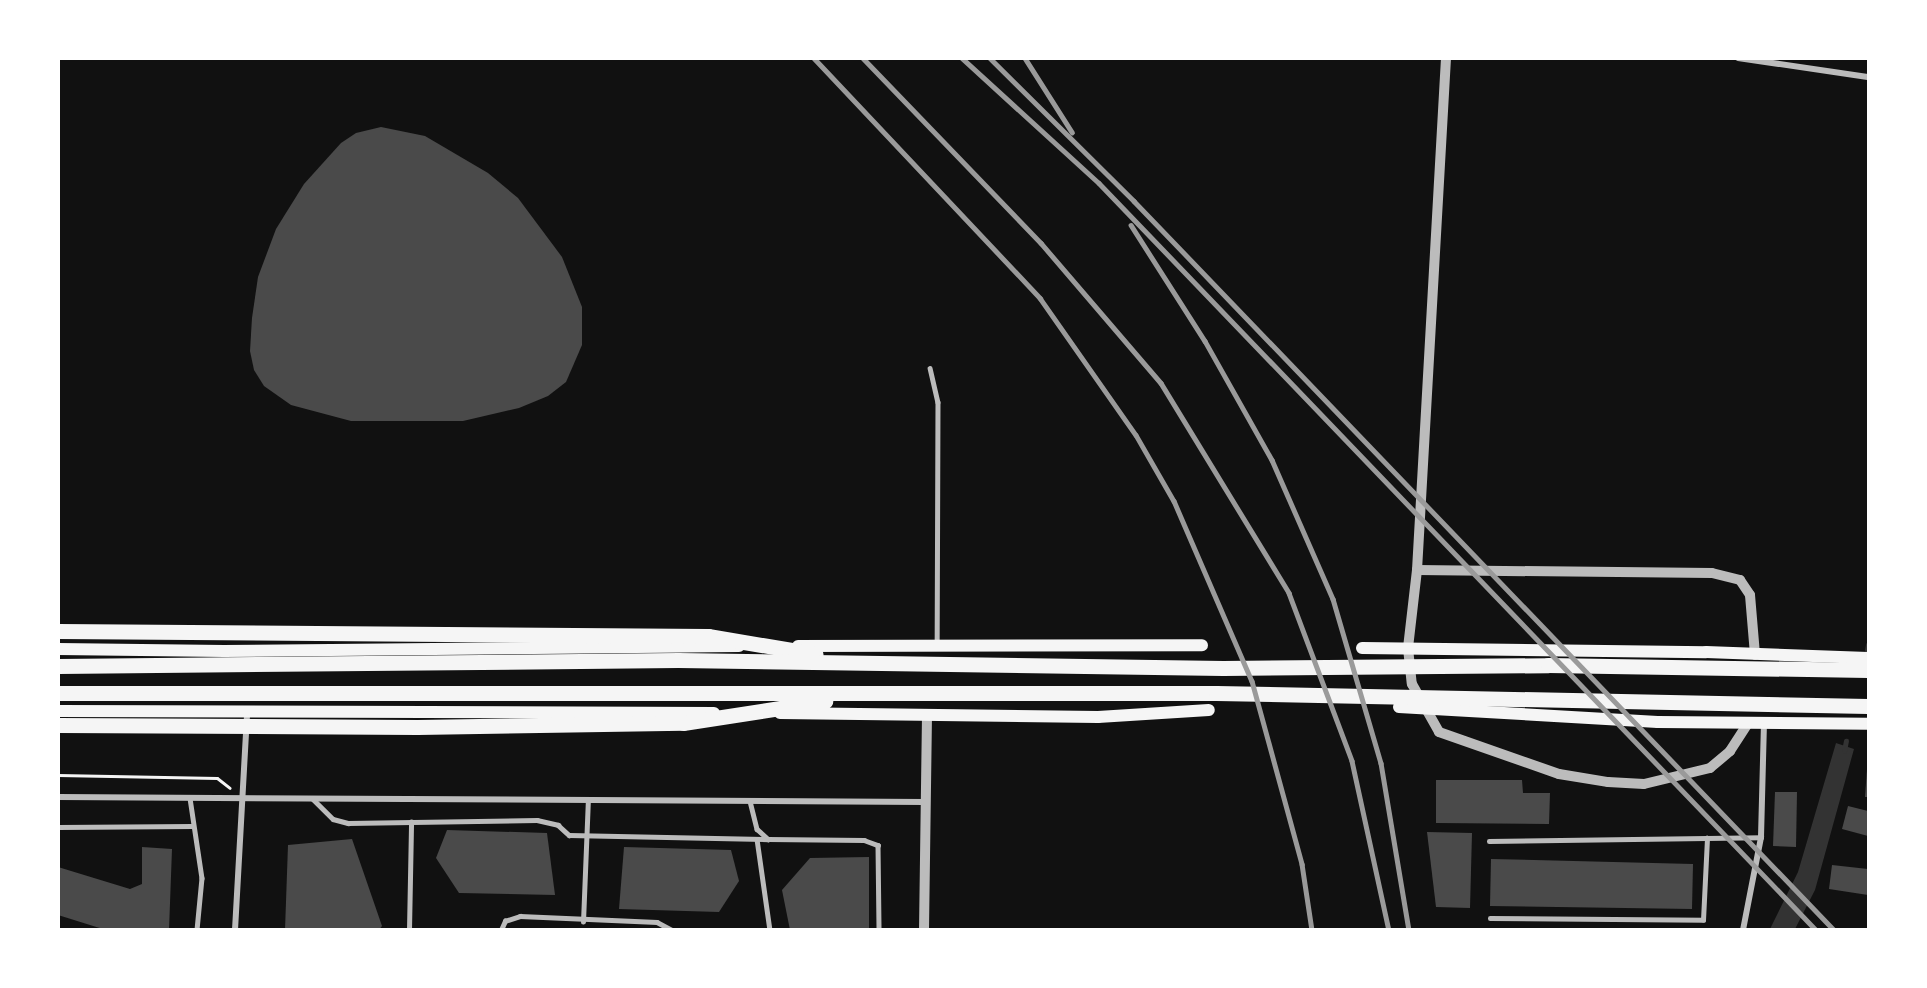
<!DOCTYPE html>
<style>
body{margin:0}
#map{position:relative;width:1927px;height:988px;overflow:hidden;background:#111;font-family:Lato,sans-serif}
div>[style]{position:absolute}
.water>*{inset:0;background:#333}
.stream>*{height:4.5px;margin:-2.25px;padding:0 2.25px;transform-origin:2.25px;border-radius:2.25px;background:#333}
.building>*{inset:0;background:#4a4a4a}
.path>*{height:3px;margin:-1.5px;padding:0 1.5px;transform-origin:1.5px;border-radius:1.5px;background:#f5f5f5}
.service>*{height:4.5px;margin:-2.25px;padding:0 2.25px;transform-origin:2.25px;border-radius:2.25px;background:#bcbcbc}
.minor>*{height:6px;margin:-3px;padding:0 3px;transform-origin:3px;border-radius:3px;background:#bcbcbc}
.tertiary>*{height:10px;margin:-5px;padding:0 5px;transform-origin:5px;border-radius:5px;background:#bcbcbc}
.secondary>*{height:12px;margin:-6px;padding:0 6px;transform-origin:6px;border-radius:6px;background:#f5f5f5}
.trunk>*{height:15px;margin:-7.5px;padding:0 7.5px;transform-origin:7.5px;border-radius:7.5px;background:#f5f5f5}
.rail>*{height:4.5px;margin:-2.25px;padding:0 2.25px;transform-origin:2.25px;border-radius:2.25px;background:#9a9a9a}
span{translate:-50% -50%;white-space:nowrap;text-align:center;line-height:1.15;-webkit-text-stroke:4.5px #fff;paint-order:stroke}
.frame{position:absolute;inset:0;border:60px solid #fff;pointer-events:none}
</style>
<div id="map">
<div class="water">
<div style="clip-path:polygon(1836px 743px,1854px 749px,1815px 890px,1795px 929px,1770px 929px,1798px 872px)"></div>
</div>
<div class="stream">
<div style="left:1867px;top:650px;width:5px;rotate:-79deg"></div>
<div style="left:1844px;top:751px;width:10px;rotate:-79deg"></div>
</div>
<div class="building">
<div style="clip-path:polygon(381px 127px,425px 136px,488px 173px,518px 198px,562px 257px,582px 307px,582px 345px,566px 382px,548px 396px,519px 408px,463px 421px,351px 421px,291px 405px,264px 386px,254px 370px,250px 351px,252px 318px,258px 277px,276px 229px,304px 184px,341px 143px,356px 133px)"></div>
<div style="clip-path:polygon(1867px 769px,1868px 769px,1868px 797px,1865px 797px)"></div>
<div style="clip-path:polygon(1436px 780px,1522px 780px,1523px 793px,1550px 793px,1549px 824px,1436px 823px)"></div>
<div style="clip-path:polygon(1775px 792px,1797px 792px,1796px 847px,1773px 846px)"></div>
<div style="clip-path:polygon(1848px 806px,1868px 811px,1868px 836px,1842px 829px)"></div>
<div style="clip-path:polygon(447px 830px,547px 833px,555px 895px,459px 893px,436px 858px)"></div>
<div style="clip-path:polygon(1427px 832px,1472px 833px,1470px 908px,1436px 907px)"></div>
<div style="clip-path:polygon(352px 839px,382px 926px,379px 930px,285px 930px,288px 845px)"></div>
<div style="clip-path:polygon(142px 847px,172px 849px,169px 930px,106px 930px,58px 915px,58px 867px,130px 889px,142px 884px)"></div>
<div style="clip-path:polygon(624px 847px,731px 850px,739px 881px,719px 912px,619px 909px)"></div>
<div style="clip-path:polygon(869px 857px,869px 930px,790px 930px,782px 890px,810px 858px)"></div>
<div style="clip-path:polygon(1491px 859px,1693px 864px,1692px 909px,1490px 906px)"></div>
<div style="clip-path:polygon(1832px 865px,1868px 869px,1868px 895px,1829px 889px)"></div>
</div>
<div class="path">
<div style="left:58px;top:775px;width:159px;rotate:1.1deg"></div>
<div style="left:217px;top:778px;width:16px;rotate:38deg"></div>
</div>
<div class="service">
<div style="left:930px;top:368px;width:35px;rotate:77deg"></div>
<div style="left:938px;top:402px;width:242px;rotate:90.2deg"></div>
<div style="left:190px;top:798px;width:81px;rotate:81.5deg"></div>
<div style="left:202px;top:878px;width:52px;rotate:95.5deg"></div>
<div style="left:313px;top:799px;width:28px;rotate:45deg"></div>
<div style="left:333px;top:819px;width:16px;rotate:15deg"></div>
<div style="left:348px;top:823px;width:189px;rotate:-0.9deg"></div>
<div style="left:537px;top:820px;width:22px;rotate:13deg"></div>
<div style="left:558px;top:825px;width:15px;rotate:42deg"></div>
<div style="left:569px;top:835px;width:199px;rotate:1.2deg"></div>
<div style="left:750px;top:801px;width:29px;rotate:76deg"></div>
<div style="left:757px;top:829px;width:15px;rotate:42deg"></div>
<div style="left:768px;top:839px;width:96px;rotate:0.6deg"></div>
<div style="left:864px;top:840px;width:15px;rotate:20deg"></div>
<div style="left:878px;top:845px;width:85px;rotate:89.3deg"></div>
<div style="left:58px;top:827px;width:134px;rotate:-0.4deg"></div>
<div style="left:757px;top:839px;width:92px;rotate:81.9deg"></div>
<div style="left:1489px;top:841px;width:272px;rotate:-0.8deg"></div>
<div style="left:1490px;top:918px;width:213px;rotate:0.5deg"></div>
<div style="left:1703px;top:920px;width:82px;rotate:-87.2deg"></div>
<div style="left:583px;top:922px;width:122px;rotate:-87.7deg"></div>
<div style="left:409px;top:930px;width:108px;rotate:-88.9deg"></div>
<div style="left:501px;top:930px;width:10px;rotate:-66deg"></div>
<div style="left:505px;top:921px;width:16px;rotate:-18deg"></div>
<div style="left:520px;top:916px;width:137px;rotate:2.5deg"></div>
<div style="left:657px;top:922px;width:17px;rotate:28deg"></div>
</div>
<div class="minor">
<div style="left:1738px;top:58px;width:131px;rotate:8.3deg"></div>
<div style="left:58px;top:797px;width:867px;rotate:0.33deg"></div>
<div style="left:235px;top:930px;width:218px;rotate:-86.8deg"></div>
<div style="left:1743px;top:930px;width:95px;rotate:-79deg"></div>
<div style="left:1761px;top:837px;width:114px;rotate:-88.5deg"></div>
</div>
<div class="tertiary">
<div style="left:1446px;top:58px;width:513px;rotate:93.24deg"></div>
<div style="left:1417px;top:570px;width:79px;rotate:96.6deg"></div>
<div style="left:1408px;top:648px;width:36px;rotate:84deg"></div>
<div style="left:1412px;top:684px;width:55px;rotate:60.6deg"></div>
<div style="left:1439px;top:732px;width:127px;rotate:19.3deg"></div>
<div style="left:1559px;top:774px;width:50px;rotate:9.3deg"></div>
<div style="left:1608px;top:782px;width:36px;rotate:3deg"></div>
<div style="left:1644px;top:784px;width:68px;rotate:-13.6deg"></div>
<div style="left:1710px;top:768px;width:26px;rotate:-40deg"></div>
<div style="left:1730px;top:751px;width:33px;rotate:-57deg"></div>
<div style="left:1417px;top:570px;width:295px;rotate:0.6deg"></div>
<div style="left:1712px;top:573px;width:29px;rotate:14deg"></div>
<div style="left:1740px;top:580px;width:18px;rotate:56deg"></div>
<div style="left:1750px;top:595px;width:60px;rotate:85.2deg"></div>
<div style="left:924px;top:930px;width:215px;rotate:-89.2deg"></div>
</div>
<div class="secondary">
<div style="left:798px;top:646px;width:404px;rotate:-0.1deg"></div>
<div style="left:1362px;top:648px;width:344px;rotate:0.7deg"></div>
<div style="left:1706px;top:652px;width:162px;rotate:2.1deg"></div>
<div style="left:58px;top:649px;width:166px;rotate:0.7deg"></div>
<div style="left:224px;top:651px;width:515px;rotate:-0.56deg"></div>
<div style="left:1399px;top:707px;width:259px;rotate:3.3deg"></div>
<div style="left:1658px;top:722px;width:210px;rotate:0.5deg"></div>
<div style="left:58px;top:711px;width:656px;rotate:0.17deg"></div>
<div style="left:780px;top:713px;width:318px;rotate:0.7deg"></div>
<div style="left:1098px;top:717px;width:111px;rotate:-3.6deg"></div>
</div>
<div class="trunk">
<div style="left:58px;top:631px;width:650px;rotate:0.44deg"></div>
<div style="left:708px;top:636px;width:109px;rotate:9.5deg"></div>
<div style="left:58px;top:666px;width:620px;rotate:-0.55deg"></div>
<div style="left:678px;top:660px;width:545px;rotate:0.84deg"></div>
<div style="left:1223px;top:668px;width:325px;rotate:-0.5deg"></div>
<div style="left:1548px;top:665px;width:320px;rotate:0.9deg"></div>
<div style="left:58px;top:693px;width:1158px"></div>
<div style="left:1216px;top:693px;width:652px;rotate:1.14deg"></div>
<div style="left:58px;top:725px;width:359px;rotate:0.3deg"></div>
<div style="left:417px;top:727px;width:266px;rotate:-0.9deg"></div>
<div style="left:683px;top:723px;width:144px;rotate:-8.8deg"></div>
</div>
<div class="rail">
<div style="left:814px;top:58px;width:330px;rotate:46.7deg"></div>
<div style="left:1040px;top:298px;width:167px;rotate:55deg"></div>
<div style="left:1136px;top:435px;width:76px;rotate:60.1deg"></div>
<div style="left:1174px;top:501px;width:196px;rotate:66.6deg"></div>
<div style="left:1252px;top:681px;width:190px;rotate:74.7deg"></div>
<div style="left:1302px;top:864px;width:67px;rotate:81.4deg"></div>
<div style="left:863px;top:58px;width:257px;rotate:46.1deg"></div>
<div style="left:1041px;top:243px;width:184px;rotate:49.4deg"></div>
<div style="left:1161px;top:383px;width:246px;rotate:58.6deg"></div>
<div style="left:1289px;top:593px;width:179px;rotate:69.4deg"></div>
<div style="left:1352px;top:761px;width:173px;rotate:77.7deg"></div>
<div style="left:962px;top:58px;width:185px;rotate:42.4deg"></div>
<div style="left:1099px;top:183px;width:1035px;rotate:46.17deg"></div>
<div style="left:990px;top:58px;width:203px;rotate:44.8deg"></div>
<div style="left:1134px;top:201px;width:1011px;rotate:46.16deg"></div>
<div style="left:1025px;top:58px;width:88px;rotate:57.6deg"></div>
<div style="left:1131px;top:225px;width:138px;rotate:57.5deg"></div>
<div style="left:1205px;top:341px;width:137px;rotate:60.6deg"></div>
<div style="left:1272px;top:460px;width:152px;rotate:66.3deg"></div>
<div style="left:1333px;top:599px;width:171px;rotate:73.7deg"></div>
<div style="left:1381px;top:763px;width:169px;rotate:80.5deg"></div>
</div>
<div class="frame"></div>
</div>
